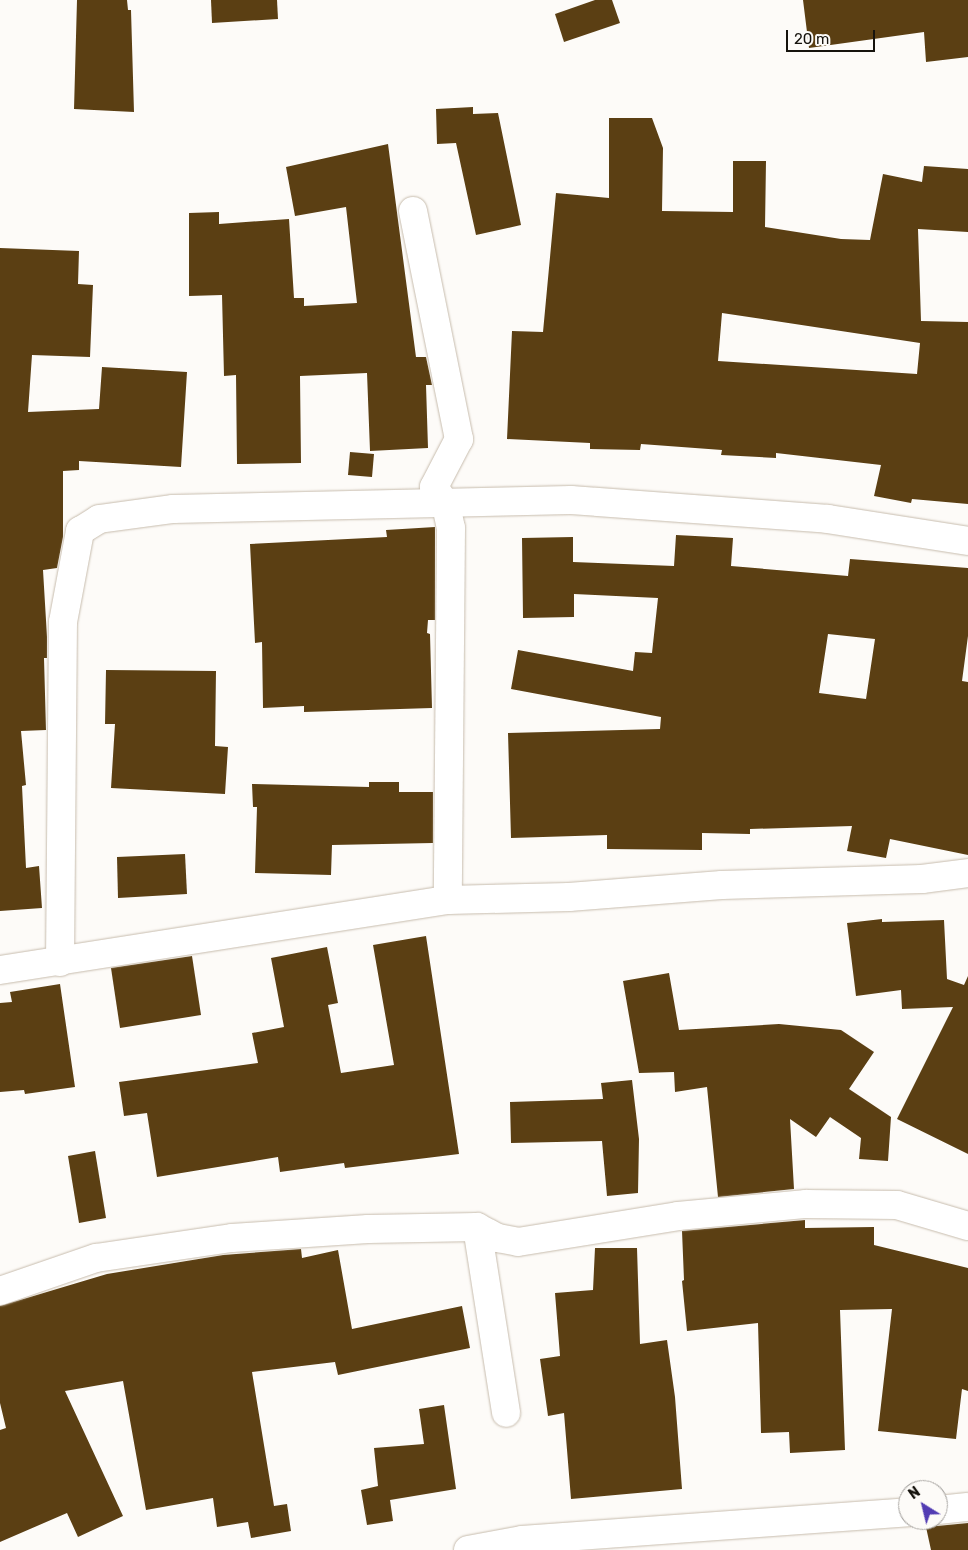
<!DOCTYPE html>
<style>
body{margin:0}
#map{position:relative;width:968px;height:1550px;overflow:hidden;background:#fdfbf8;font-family:Rubik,sans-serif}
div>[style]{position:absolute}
.building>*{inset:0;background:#5b3f13}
.roads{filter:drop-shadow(0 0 1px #c7bcad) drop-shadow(0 0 1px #c7bcad)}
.minor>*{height:28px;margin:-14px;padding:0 14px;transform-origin:14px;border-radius:14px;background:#fff}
span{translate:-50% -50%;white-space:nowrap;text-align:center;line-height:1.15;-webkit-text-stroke:5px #fdfbf8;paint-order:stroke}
.north{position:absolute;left:898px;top:1480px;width:50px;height:50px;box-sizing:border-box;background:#fdfbf8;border:1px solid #a19e9a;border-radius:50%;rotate:324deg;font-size:14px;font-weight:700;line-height:20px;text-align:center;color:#16130d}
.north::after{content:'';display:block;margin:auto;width:18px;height:22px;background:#523cb3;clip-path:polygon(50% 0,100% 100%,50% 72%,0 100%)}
.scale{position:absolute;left:786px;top:30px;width:89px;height:22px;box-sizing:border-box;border:2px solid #16130d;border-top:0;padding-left:6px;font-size:15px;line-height:18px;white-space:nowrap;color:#16130d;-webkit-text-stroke:4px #fdfbf8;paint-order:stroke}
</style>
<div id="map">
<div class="building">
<div style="clip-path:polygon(77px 0,127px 0,128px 10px,131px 10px,134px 112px,74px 109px)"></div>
<div style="clip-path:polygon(211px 0,277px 0,278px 19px,212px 23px)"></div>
<div style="clip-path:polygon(595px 0,612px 0,620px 23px,564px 42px,555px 14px)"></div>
<div style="clip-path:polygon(803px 0,968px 0,968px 57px,926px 62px,924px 32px,809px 48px)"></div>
<div style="clip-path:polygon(473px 107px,473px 114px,498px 113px,521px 225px,476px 235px,456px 143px,437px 144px,436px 109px)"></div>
<div style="clip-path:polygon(evenodd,609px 118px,652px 118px,663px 148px,662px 211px,733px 212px,733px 161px,766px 161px,765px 227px,841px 239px,870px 240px,883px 174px,922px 182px,924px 166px,968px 169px,968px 232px,918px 229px,921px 321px,968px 322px,968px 504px,912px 499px,911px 503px,874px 496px,881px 465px,776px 453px,776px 458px,721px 455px,722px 450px,641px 444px,640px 450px,590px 449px,590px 443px,507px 439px,512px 331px,543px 332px,556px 193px,609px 198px,609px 118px,722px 313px,920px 343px,917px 374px,718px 361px,722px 313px)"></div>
<div style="clip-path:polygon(388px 144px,416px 357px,426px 357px,432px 385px,426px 385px,428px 448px,370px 451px,367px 373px,300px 376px,301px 463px,237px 464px,236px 375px,224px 376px,222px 295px,189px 296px,189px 213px,219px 212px,219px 224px,289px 219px,294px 298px,304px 298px,304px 306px,357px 303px,346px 207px,295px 216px,286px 167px)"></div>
<div style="clip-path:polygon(0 248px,79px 251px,78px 284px,93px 285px,90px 357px,32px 355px,28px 412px,99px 409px,102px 367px,187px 372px,181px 467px,79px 461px,79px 470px,63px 471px,63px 537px,57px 568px,43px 570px,47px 637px,47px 658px,44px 658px,46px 730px,21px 731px,26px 785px,22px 786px,26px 868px,39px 866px,42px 908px,0 911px)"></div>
<div style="clip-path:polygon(350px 452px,374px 454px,372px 477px,348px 475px)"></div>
<div style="clip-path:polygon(435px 527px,435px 620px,428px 620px,427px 633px,430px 634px,432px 708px,304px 712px,304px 706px,263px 708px,262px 642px,255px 643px,250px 544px,387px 537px,386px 530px)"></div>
<div style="clip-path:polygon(evenodd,676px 535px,733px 538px,731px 566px,848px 576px,850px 559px,968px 568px,968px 636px,962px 681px,968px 682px,968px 855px,890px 839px,886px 858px,847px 851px,852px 826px,750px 829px,750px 834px,702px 833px,702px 850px,607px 849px,607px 835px,511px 838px,508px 733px,660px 729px,661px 717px,511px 689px,518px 650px,633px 671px,635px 652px,652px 653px,658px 598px,574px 594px,574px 617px,523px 618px,522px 538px,573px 537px,573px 562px,674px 566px,676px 535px,828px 634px,875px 639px,866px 699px,819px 693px,828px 634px)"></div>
<div style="clip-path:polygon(106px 670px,216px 671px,215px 746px,228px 747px,225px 794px,111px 788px,115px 724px,105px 724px)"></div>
<div style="clip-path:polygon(369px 782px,399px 782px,399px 792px,433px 792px,433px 843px,332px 845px,331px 875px,255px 873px,257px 807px,253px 807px,252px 784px,369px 787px)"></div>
<div style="clip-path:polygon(185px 854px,187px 894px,118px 898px,117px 857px)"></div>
<div style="clip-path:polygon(882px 919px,882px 922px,944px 920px,947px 979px,964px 985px,968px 976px,968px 1154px,897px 1119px,953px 1007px,902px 1009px,901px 990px,856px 996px,847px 923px)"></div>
<div style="clip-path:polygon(426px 936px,459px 1154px,345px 1168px,344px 1163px,280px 1172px,278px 1157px,157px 1177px,147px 1113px,124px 1116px,119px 1082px,258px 1063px,252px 1033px,284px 1027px,271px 958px,327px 947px,338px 1003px,328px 1005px,341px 1073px,394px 1065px,373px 945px)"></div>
<div style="clip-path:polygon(192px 956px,201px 1015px,120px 1028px,111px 968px)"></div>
<div style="clip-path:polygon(669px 973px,679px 1030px,779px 1024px,841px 1030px,874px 1052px,849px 1089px,891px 1117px,888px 1161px,859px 1159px,861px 1138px,830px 1117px,816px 1137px,790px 1119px,794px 1189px,718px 1197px,707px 1087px,675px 1092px,674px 1072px,639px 1073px,623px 981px)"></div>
<div style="clip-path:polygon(60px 984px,75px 1087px,25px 1094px,24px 1090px,0 1092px,0 1003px,12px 1002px,10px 992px)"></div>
<div style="clip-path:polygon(632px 1080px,639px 1139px,638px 1193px,607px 1196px,602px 1141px,511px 1143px,510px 1102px,603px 1099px,601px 1083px)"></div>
<div style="clip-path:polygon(95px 1151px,106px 1218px,79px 1223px,68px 1156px)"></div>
<div style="clip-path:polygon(805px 1220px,805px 1228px,874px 1227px,874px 1245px,968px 1268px,968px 1391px,962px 1389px,956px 1439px,878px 1431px,892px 1309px,840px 1310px,845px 1450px,790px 1453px,789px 1432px,761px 1433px,758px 1323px,687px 1331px,682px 1281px,684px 1280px,682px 1231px)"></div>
<div style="clip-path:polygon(595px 1248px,637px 1248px,640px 1344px,667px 1340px,675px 1397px,682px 1489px,571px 1499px,564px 1413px,548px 1416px,540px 1359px,560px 1356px,555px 1293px,593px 1290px)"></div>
<div style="clip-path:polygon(301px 1249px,302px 1258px,338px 1250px,352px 1329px,462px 1306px,470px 1348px,338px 1375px,335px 1362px,252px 1372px,274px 1506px,287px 1504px,291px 1531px,251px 1538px,248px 1522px,217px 1527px,213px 1498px,146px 1510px,123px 1381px,65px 1391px,123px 1516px,78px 1537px,67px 1513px,0 1542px,0 1430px,6px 1428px,0 1403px,0 1306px,107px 1274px,223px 1255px)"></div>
<div style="clip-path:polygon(444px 1405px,456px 1489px,390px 1500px,393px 1521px,367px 1525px,361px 1490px,378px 1486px,374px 1448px,424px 1444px,419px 1409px)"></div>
<div style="clip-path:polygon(968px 1523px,968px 1550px,931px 1550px,926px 1527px)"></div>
</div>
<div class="roads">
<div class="minor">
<div style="left:413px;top:211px;width:233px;rotate:78.6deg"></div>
<div style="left:459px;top:439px;width:54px;rotate:117.5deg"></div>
<div style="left:434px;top:487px;width:22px;rotate:56deg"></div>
<div style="left:446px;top:505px;width:24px;rotate:78deg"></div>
<div style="left:451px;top:528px;width:372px;rotate:90.5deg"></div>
<div style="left:60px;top:962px;width:340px;rotate:-89.5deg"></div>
<div style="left:63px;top:622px;width:93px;rotate:-79.4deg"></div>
<div style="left:80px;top:531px;width:22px;rotate:-32deg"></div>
<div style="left:99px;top:519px;width:75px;rotate:-7.7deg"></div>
<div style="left:173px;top:509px;width:398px;rotate:-1.3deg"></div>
<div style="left:571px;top:500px;width:258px;rotate:4.2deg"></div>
<div style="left:828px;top:519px;width:142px;rotate:8.9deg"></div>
<div style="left:0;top:970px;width:453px;rotate:-8.9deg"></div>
<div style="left:448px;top:900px;width:121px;rotate:-1.4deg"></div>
<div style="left:569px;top:897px;width:153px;rotate:-4.5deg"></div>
<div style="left:722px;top:885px;width:200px;rotate:-1.7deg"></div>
<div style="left:922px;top:879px;width:46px;rotate:-7.4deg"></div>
<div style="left:477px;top:1227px;width:188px;rotate:81.1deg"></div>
<div style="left:0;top:1291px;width:102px;rotate:-19deg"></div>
<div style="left:96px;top:1258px;width:137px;rotate:-8.4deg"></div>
<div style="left:232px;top:1238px;width:136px;rotate:-3.8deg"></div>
<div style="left:368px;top:1229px;width:109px;rotate:-1.1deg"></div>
<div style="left:477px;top:1227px;width:24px;rotate:28deg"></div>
<div style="left:498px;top:1238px;width:20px;rotate:11deg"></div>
<div style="left:518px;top:1242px;width:162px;rotate:-9.2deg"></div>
<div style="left:678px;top:1216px;width:129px;rotate:-5.4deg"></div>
<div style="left:806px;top:1204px;width:91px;rotate:0.6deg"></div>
<div style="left:897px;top:1205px;width:74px;rotate:16.5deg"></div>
<div style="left:938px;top:1510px;width:30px;rotate:-6deg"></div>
<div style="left:468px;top:1550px;width:55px;rotate:-10.5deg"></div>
<div style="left:522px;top:1540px;width:387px;rotate:-4.1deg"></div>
</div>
</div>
<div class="north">N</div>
<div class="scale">20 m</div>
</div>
